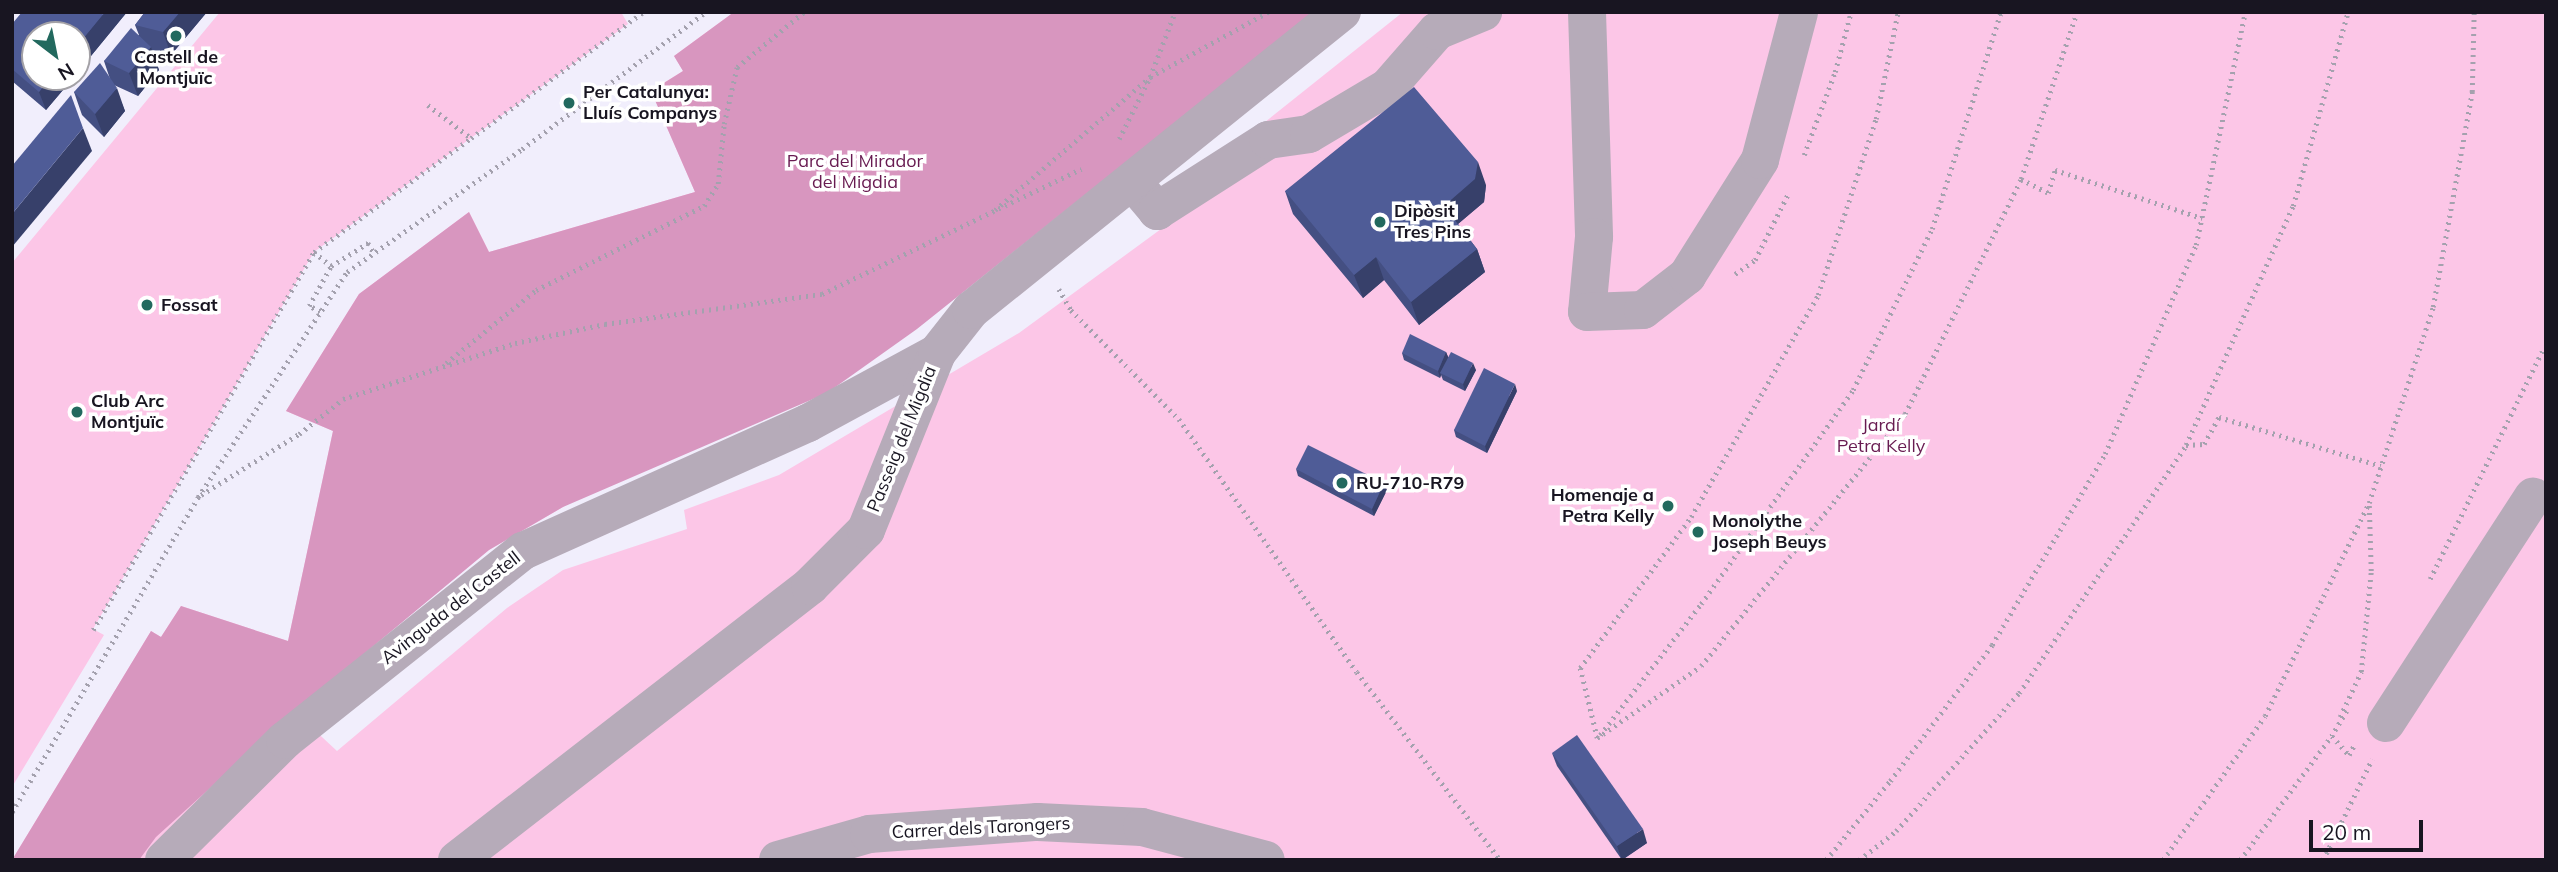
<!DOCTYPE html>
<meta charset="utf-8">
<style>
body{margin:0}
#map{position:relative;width:2558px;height:872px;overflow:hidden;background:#f1eefc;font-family:Mulish,sans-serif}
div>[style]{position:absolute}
.green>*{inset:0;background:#fcc6e7}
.forest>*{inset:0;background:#d896bf}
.path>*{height:4.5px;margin-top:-2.25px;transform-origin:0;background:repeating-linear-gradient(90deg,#a4a1ae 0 2px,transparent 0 7px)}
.minor>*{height:38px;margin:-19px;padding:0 19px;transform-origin:19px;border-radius:19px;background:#b6abb9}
.wall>*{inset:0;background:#444f82}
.shaded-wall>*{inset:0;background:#37406a}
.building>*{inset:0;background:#4f5c97}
.dots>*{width:19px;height:19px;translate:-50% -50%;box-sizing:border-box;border:4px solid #fff;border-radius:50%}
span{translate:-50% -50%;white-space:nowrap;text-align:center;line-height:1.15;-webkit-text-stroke:7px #fff;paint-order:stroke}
.poi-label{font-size:18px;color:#181521;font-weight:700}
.left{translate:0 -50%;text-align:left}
.right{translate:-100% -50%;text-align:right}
.park-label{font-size:18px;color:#681b51}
.street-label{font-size:18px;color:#181521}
.frame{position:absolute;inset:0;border:14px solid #181521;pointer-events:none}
.north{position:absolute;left:21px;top:21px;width:70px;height:70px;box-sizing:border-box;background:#fff;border:2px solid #a3a1a6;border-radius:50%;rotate:148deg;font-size:19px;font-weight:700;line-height:28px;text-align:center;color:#181521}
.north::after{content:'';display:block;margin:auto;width:24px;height:32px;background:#22695e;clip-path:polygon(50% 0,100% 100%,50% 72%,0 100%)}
.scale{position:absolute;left:2309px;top:820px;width:114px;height:32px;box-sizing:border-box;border:4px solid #181521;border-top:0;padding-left:9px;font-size:21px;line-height:24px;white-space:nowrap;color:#181521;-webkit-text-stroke:5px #fff;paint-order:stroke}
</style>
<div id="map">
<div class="green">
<div style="clip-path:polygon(220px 12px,621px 12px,628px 24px,314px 252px,93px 629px,104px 635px,12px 787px,12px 263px)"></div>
<div style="clip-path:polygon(734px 12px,1314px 12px,563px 507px,489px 550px,294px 711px,337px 751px,507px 608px,563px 570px,687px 529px,684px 510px,779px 475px,1019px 333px,1217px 188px,1225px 154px,1403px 12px,2546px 12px,2546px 850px,2543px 860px,12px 860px,151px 631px,161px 637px,181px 606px,288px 641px,333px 431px,286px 411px,359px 294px,469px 212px,489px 252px,695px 192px,651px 91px,683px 71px,674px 56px)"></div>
</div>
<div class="forest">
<div style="clip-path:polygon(734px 12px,1314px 12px,917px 329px,827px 393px,563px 507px,489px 550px,294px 712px,156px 837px,139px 860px,12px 860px,151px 631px,161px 637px,181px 606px,288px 641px,333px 431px,286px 411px,359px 294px,469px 212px,489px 252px,695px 192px,651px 91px,683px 71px,674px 56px)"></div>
</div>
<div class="path">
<div style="left:428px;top:105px;width:54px;rotate:37.5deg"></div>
<div style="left:471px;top:138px;width:213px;rotate:-36.2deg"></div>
<div style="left:1119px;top:139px;width:69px;rotate:-63.4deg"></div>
<div style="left:1150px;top:77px;width:70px;rotate:-69deg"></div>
<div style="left:1804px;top:155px;width:89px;rotate:-69.5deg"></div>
<div style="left:1835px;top:72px;width:62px;rotate:-75.1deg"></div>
<div style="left:2021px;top:179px;width:30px;rotate:27deg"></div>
<div style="left:2048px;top:193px;width:24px;rotate:-73deg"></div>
<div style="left:2055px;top:170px;width:155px;rotate:18.1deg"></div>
<div style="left:995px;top:210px;width:204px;rotate:-40.6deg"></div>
<div style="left:1150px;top:77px;width:135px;rotate:-28.8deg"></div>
<div style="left:314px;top:252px;width:22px;rotate:39deg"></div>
<div style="left:1735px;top:274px;width:24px;rotate:-35deg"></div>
<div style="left:1755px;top:260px;width:76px;rotate:-63.4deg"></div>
<div style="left:1059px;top:289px;width:24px;rotate:60deg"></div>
<div style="left:1071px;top:310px;width:153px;rotate:45.3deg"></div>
<div style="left:1179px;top:419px;width:309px;rotate:54.9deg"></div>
<div style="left:1357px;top:672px;width:236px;rotate:52.7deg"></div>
<div style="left:320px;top:312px;width:13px;rotate:-151deg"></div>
<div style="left:309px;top:306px;width:46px;rotate:-61.2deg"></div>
<div style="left:331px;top:266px;width:44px;rotate:-31.9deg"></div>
<div style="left:368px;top:243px;width:12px;rotate:59deg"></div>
<div style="left:446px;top:363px;width:116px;rotate:-39deg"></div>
<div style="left:536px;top:290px;width:188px;rotate:-26.6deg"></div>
<div style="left:704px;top:206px;width:26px;rotate:-58deg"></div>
<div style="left:718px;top:184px;width:60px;rotate:-84.3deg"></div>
<div style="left:724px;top:124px;width:58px;rotate:-77.2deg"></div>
<div style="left:737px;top:67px;width:87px;rotate:-39.4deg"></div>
<div style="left:2186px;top:445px;width:18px;rotate:-3deg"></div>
<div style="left:2204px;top:444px;width:31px;rotate:-61deg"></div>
<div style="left:2219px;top:417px;width:169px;rotate:16.8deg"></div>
<div style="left:201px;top:495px;width:115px;rotate:-31.9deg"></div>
<div style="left:299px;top:434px;width:56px;rotate:-38.5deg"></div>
<div style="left:343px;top:399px;width:181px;rotate:-18deg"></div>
<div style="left:515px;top:343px;width:92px;rotate:-11.9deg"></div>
<div style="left:605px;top:324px;width:219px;rotate:-7.9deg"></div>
<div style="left:822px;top:294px;width:288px;rotate:-25.8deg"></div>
<div style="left:2430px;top:579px;width:258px;rotate:-63.8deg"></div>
<div style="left:93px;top:630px;width:438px;rotate:-59.7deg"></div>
<div style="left:314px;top:252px;width:194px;rotate:-36deg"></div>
<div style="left:2347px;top:711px;width:29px;rotate:121deg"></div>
<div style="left:2332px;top:736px;width:25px;rotate:48deg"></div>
<div style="left:2349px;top:755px;width:13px;rotate:-63deg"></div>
<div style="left:2340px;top:717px;width:50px;rotate:-65deg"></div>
<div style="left:2361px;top:672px;width:101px;rotate:-84.3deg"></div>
<div style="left:2371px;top:571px;width:67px;rotate:-91.7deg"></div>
<div style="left:1600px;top:735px;width:165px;rotate:-52.4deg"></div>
<div style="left:1701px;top:604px;width:262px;rotate:-54.6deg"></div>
<div style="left:1853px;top:390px;width:179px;rotate:-63.9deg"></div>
<div style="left:1932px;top:229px;width:228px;rotate:-72.4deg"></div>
<div style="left:1597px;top:738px;width:126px;rotate:-34.7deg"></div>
<div style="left:1701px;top:666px;width:324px;rotate:-51deg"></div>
<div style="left:1905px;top:414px;width:262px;rotate:-63.7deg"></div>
<div style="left:2021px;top:179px;width:176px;rotate:-71.5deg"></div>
<div style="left:1597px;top:738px;width:72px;rotate:-103.7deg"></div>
<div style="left:1580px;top:668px;width:187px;rotate:-53.7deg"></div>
<div style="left:1691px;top:517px;width:256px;rotate:-60.2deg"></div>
<div style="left:1818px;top:295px;width:185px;rotate:-71.8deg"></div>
<div style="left:1876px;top:119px;width:109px;rotate:-78.4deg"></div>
<div style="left:12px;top:812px;width:366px;rotate:-59.4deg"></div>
<div style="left:198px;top:497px;width:270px;rotate:-56.5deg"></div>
<div style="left:347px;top:272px;width:214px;rotate:-35.1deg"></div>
<div style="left:522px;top:149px;width:229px;rotate:-36.7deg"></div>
<div style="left:1826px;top:860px;width:102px;rotate:-51deg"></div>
<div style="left:1890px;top:781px;width:170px;rotate:-53.1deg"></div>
<div style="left:1992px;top:645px;width:222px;rotate:-59.4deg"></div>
<div style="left:2105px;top:454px;width:228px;rotate:-66.5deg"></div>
<div style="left:2196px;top:245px;width:238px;rotate:-78.1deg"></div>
<div style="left:1859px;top:860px;width:47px;rotate:-38.1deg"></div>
<div style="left:1896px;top:831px;width:185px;rotate:-48.3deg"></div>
<div style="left:2019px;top:693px;width:299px;rotate:-56deg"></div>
<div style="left:2186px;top:445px;width:262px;rotate:-65.9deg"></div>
<div style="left:2293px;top:206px;width:202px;rotate:-74.2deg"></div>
<div style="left:2163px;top:860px;width:176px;rotate:-54.7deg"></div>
<div style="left:2265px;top:716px;width:237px;rotate:-64deg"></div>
<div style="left:2369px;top:503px;width:206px;rotate:-71.9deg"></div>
<div style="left:2433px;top:307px;width:219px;rotate:-79.7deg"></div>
<div style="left:2472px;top:92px;width:80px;rotate:-88.6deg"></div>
<div style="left:2240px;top:860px;width:155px;rotate:-53.6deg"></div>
<div style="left:2323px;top:860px;width:112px;rotate:-64.1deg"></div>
</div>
<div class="minor">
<div style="left:1587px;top:12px;width:225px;rotate:88.2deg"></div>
<div style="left:1594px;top:237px;width:75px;rotate:95.3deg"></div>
<div style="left:1587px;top:312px;width:56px;rotate:-2deg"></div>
<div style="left:1643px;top:310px;width:56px;rotate:-37.7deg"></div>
<div style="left:1687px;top:276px;width:137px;rotate:-57.8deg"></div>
<div style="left:1760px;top:160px;width:153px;rotate:-75.2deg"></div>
<div style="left:1133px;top:182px;width:38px;rotate:50deg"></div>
<div style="left:1157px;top:211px;width:132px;rotate:-32.6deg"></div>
<div style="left:1268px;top:140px;width:41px;rotate:-8.3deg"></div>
<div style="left:1309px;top:134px;width:92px;rotate:-30.7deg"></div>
<div style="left:1388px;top:87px;width:74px;rotate:-48.8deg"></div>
<div style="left:1437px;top:31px;width:50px;rotate:-22.4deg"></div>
<div style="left:2386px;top:723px;width:270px;rotate:-57deg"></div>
<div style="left:164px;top:860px;width:170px;rotate:-44.8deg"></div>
<div style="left:285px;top:740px;width:304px;rotate:-38.5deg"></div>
<div style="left:523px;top:551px;width:312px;rotate:-24.2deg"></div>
<div style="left:808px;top:423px;width:147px;rotate:-28.5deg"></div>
<div style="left:457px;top:860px;width:447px;rotate:-37.8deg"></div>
<div style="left:810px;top:586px;width:79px;rotate:-45deg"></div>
<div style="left:866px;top:530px;width:191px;rotate:-68.1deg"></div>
<div style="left:937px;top:353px;width:55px;rotate:-51.7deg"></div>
<div style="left:971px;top:310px;width:476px;rotate:-38.8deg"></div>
<div style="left:778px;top:860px;width:95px;rotate:-15.9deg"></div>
<div style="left:869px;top:834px;width:169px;rotate:-4.1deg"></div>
<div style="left:1038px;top:822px;width:104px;rotate:2.8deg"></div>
<div style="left:1142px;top:827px;width:128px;rotate:14.9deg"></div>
</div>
<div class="wall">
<div style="clip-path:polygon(127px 12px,77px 73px,77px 35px,35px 77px,74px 77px,46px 110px,12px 81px,12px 24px)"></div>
<div style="clip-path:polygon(145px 12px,207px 12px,171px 55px,152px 50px,159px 70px,138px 96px,114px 85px,125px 111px,104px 137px,82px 115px,74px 92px,110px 79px,104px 61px,139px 35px,135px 25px)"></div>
<div style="clip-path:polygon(1486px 185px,1484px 202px,1458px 224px,1477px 249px,1485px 272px,1419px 325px,1384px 280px,1363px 298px,1293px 214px,1285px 191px)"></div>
<div style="clip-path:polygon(1446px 352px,1448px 357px,1476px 370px,1465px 391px,1443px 380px,1441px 375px,1440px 378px,1404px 360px,1402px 353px)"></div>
<div style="clip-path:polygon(1517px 391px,1487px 453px,1456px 437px,1454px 430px)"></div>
<div style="clip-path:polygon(1296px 469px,1387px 490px,1374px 516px,1298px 476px)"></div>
<div style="clip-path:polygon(1552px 753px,1647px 843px,1622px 860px,1557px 766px)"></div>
</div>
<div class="shaded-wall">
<div style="clip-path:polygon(105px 12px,127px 12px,77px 73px,77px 46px)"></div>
<div style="clip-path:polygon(180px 12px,207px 12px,171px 55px,163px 32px)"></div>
<div style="clip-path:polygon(151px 47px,159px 70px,138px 96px,129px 73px)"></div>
<div style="clip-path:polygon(51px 77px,74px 77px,46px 110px,39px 92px)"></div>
<div style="clip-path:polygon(117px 88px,125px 111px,104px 137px,95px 114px)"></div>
<div style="clip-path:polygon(83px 128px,92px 151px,12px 247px,12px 214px)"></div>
<div style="clip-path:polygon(1478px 162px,1486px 185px,1484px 202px,1452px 229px,1444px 206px)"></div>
<div style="clip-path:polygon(1477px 249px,1485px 272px,1419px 325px,1411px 302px)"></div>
<div style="clip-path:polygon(1376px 257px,1384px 280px,1363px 298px,1354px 275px)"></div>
<div style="clip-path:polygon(1446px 352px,1449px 359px,1440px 373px,1441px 375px,1440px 378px,1438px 371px)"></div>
<div style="clip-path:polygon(1473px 363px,1476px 370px,1465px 391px,1463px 384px)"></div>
<div style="clip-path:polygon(1515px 384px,1517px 391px,1487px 453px,1485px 446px)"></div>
<div style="clip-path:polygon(1384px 483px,1387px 490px,1374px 516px,1372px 509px)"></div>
<div style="clip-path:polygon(1643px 829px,1647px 843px,1622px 860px,1617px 846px)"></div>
</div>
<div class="building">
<div style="clip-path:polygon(22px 12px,105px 12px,77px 46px,77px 35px,35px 35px,35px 77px,51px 77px,39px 92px,12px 69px,12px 24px)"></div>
<div style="clip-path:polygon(145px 12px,180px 12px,163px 32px,135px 25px)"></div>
<div style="clip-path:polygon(131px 28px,151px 47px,129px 73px,104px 61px)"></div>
<div style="clip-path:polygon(100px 63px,117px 88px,95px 114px,74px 92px)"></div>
<div style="clip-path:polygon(1414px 87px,1478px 162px,1475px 179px,1444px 206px,1477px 249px,1411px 302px,1376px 257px,1354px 275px,1285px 191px)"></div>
<div style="clip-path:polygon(71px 95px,83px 128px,12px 214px,12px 166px)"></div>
<div style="clip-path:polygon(1410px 334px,1446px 352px,1438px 371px,1402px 353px)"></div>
<div style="clip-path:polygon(1451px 352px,1473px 363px,1463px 384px,1440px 373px)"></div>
<div style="clip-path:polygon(1484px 368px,1515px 384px,1485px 446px,1454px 430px)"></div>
<div style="clip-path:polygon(1308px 445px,1384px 483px,1372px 509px,1296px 469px)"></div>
<div style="clip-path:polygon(1577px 735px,1643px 829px,1617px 846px,1552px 753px)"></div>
</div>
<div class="dots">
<div style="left:176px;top:36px;background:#22695e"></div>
<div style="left:569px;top:103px;background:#22695e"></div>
<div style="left:1380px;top:222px;background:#22695e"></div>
<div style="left:147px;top:305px;background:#22695e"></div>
<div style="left:77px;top:412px;background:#22695e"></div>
<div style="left:1342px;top:483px;background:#22695e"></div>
<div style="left:1668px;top:506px;background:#22695e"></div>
<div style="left:1698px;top:532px;background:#22695e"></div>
</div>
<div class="poi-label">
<span style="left:176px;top:68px">Castell de<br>Montjuïc</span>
<span class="left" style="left:583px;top:103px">Per Catalunya:<br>Lluís Companys</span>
<span class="left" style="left:1394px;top:222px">Dipòsit<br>Tres Pins</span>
<span class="left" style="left:161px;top:305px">Fossat</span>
<span class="left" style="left:91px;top:412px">Club Arc<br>Montjuïc</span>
<span class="left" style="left:1356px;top:483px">RU-710-R79</span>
<span class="right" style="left:1654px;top:506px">Homenaje a<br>Petra Kelly</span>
<span class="left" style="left:1712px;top:532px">Monolythe<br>Joseph Beuys</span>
</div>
<div class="park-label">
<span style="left:855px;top:172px">Parc del Mirador<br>del Migdia</span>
<span style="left:1881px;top:436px">Jardí<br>Petra Kelly</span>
</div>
<div class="street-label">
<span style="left:902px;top:439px;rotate:-68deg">Passeig del Migdia</span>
<span style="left:451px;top:608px;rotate:-38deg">Avinguda del Castell</span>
<span style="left:981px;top:828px;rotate:-3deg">Carrer dels Tarongers</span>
</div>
<div class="frame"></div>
<div class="north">N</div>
<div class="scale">20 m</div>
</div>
